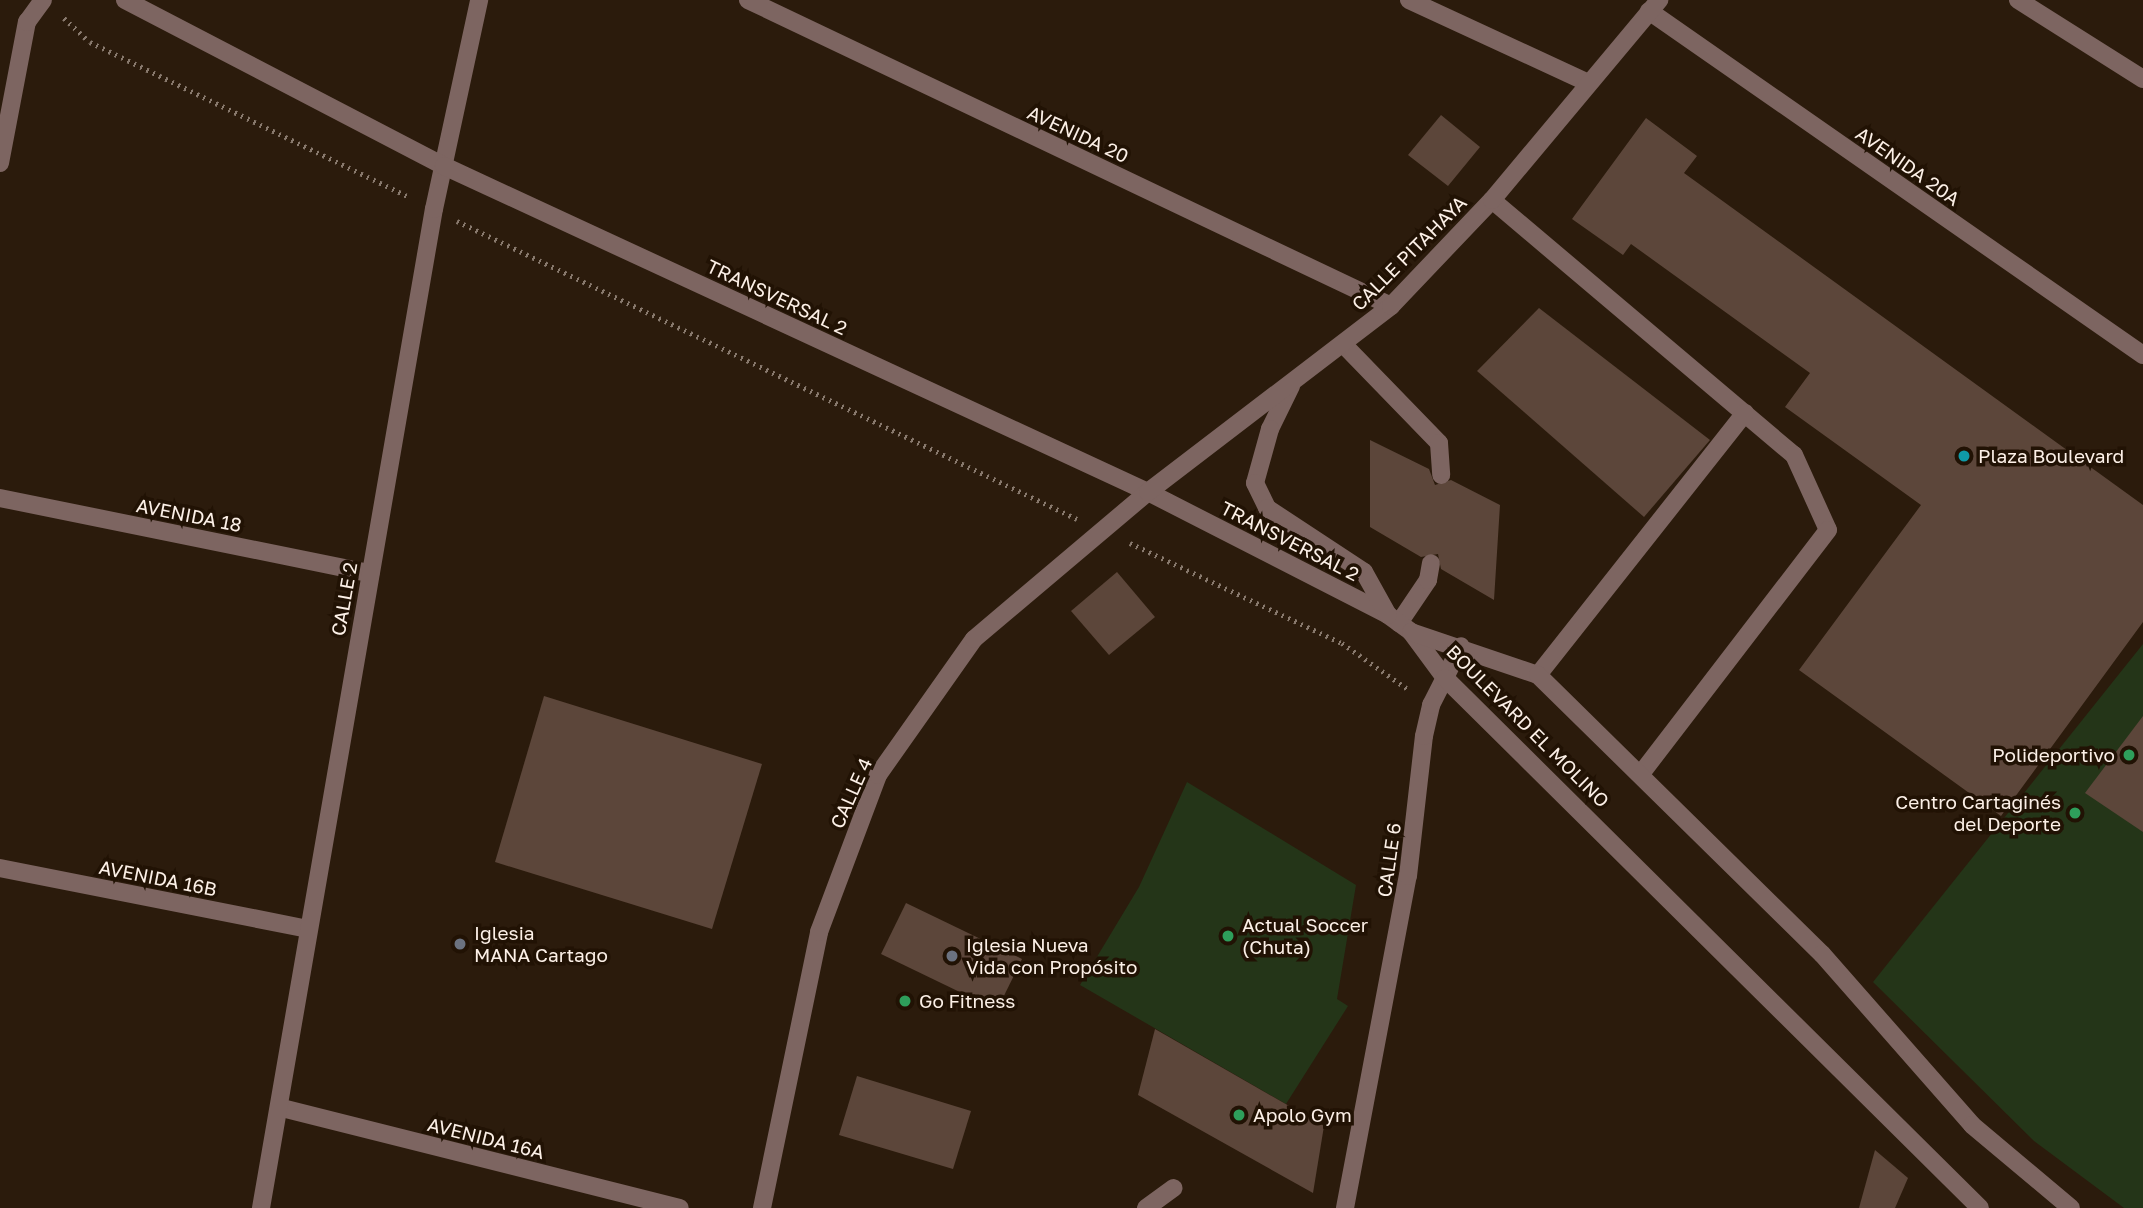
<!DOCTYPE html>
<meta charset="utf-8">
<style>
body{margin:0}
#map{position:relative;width:2143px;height:1208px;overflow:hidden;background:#2b1b0c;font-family:"Golos Text",sans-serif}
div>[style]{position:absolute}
.green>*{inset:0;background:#243518}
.building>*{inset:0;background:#5c463a}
.path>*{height:4.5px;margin-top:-2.25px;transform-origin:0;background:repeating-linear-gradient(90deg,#88796d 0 2px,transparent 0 7px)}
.service>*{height:18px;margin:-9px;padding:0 9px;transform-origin:9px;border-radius:9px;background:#7d6561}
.minor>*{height:18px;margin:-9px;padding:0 9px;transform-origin:9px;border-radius:9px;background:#7d6561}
.tertiary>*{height:18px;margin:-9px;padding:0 9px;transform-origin:9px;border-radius:9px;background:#7d6561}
.dots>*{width:19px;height:19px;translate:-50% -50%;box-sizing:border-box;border:4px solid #211204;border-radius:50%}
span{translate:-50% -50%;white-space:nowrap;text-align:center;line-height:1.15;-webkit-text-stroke:7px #211204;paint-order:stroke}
.street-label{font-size:19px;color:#fcf0e7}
.poi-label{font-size:19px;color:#fcf0e7}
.left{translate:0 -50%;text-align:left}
.right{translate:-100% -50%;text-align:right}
</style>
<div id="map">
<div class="green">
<div style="clip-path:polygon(2143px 644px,2143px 1208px,2124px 1208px,2034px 1141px,1873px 982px)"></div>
<div style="clip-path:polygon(1187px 782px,1356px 885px,1337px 999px,1348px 1006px,1286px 1104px,1080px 985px,1139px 887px)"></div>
</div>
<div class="building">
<div style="clip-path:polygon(1441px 115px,1480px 147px,1448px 186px,1408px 155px)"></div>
<div style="clip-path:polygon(1646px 118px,1697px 156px,1684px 173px,2143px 505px,2143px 622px,2001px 816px,1799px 670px,1921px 505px,1785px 407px,1810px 373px,1631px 244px,1623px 255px,1572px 219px)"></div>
<div style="clip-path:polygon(1539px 308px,1710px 440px,1644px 517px,1477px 371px)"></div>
<div style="clip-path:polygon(1370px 440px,1429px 469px,1435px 485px,1451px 480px,1500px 505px,1494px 600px,1441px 569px,1438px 554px,1421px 557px,1370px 527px)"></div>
<div style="clip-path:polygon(1117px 572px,1155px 617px,1109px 655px,1071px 611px)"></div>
<div style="clip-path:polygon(544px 696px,762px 764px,712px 929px,495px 862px)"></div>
<div style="clip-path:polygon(2143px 716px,2143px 832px,2085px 793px)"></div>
<div style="clip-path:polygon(906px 903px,1022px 959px,997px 1010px,881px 954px)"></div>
<div style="clip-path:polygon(1155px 1029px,1324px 1126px,1313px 1193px,1138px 1095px)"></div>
<div style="clip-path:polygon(857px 1076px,971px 1111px,953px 1169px,839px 1135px)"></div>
<div style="clip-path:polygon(1875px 1150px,1908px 1178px,1895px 1208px,1859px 1208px)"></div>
</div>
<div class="path">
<div style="left:64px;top:18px;width:35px;rotate:43deg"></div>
<div style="left:90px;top:42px;width:355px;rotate:25.9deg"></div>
<div style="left:457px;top:221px;width:688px;rotate:25.67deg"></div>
<div style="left:1130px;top:543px;width:234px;rotate:25.3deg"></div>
<div style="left:1342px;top:643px;width:82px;rotate:35deg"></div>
</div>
<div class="service">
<div style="left:1492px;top:200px;width:395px;rotate:40.2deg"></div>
<div style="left:1794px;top:455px;width:82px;rotate:65.6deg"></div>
<div style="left:1828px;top:530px;width:305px;rotate:127.5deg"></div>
<div style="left:1343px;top:344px;width:138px;rotate:45.9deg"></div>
<div style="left:1439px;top:443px;width:32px;rotate:86deg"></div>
<div style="left:1399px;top:623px;width:52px;rotate:-56deg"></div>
<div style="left:1428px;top:580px;width:17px;rotate:-80deg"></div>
<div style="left:1538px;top:675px;width:334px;rotate:-51.7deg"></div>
<div style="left:1146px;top:1208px;width:34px;rotate:-36deg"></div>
</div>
<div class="minor">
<div style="left:748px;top:0;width:712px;rotate:25.45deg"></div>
<div style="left:1409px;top:0;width:198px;rotate:24.8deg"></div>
<div style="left:2018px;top:0;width:148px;rotate:32.3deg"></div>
<div style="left:1649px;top:11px;width:602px;rotate:34.85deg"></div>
<div style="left:0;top:163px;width:144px;rotate:-79.2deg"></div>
<div style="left:27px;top:22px;width:27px;rotate:-54deg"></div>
<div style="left:0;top:498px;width:378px;rotate:11.5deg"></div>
<div style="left:0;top:868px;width:314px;rotate:11.2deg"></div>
<div style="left:282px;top:1108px;width:410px;rotate:14.1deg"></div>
<div style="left:261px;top:1208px;width:1014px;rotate:-80.18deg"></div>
<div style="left:434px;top:209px;width:214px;rotate:-77.8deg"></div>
<div style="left:1345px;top:1208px;width:338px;rotate:-79.3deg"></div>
<div style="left:1408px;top:876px;width:141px;rotate:-83.5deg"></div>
<div style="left:1424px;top:736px;width:32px;rotate:-77deg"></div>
<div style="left:1431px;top:705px;width:66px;rotate:-63deg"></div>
</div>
<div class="tertiary">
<div style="left:125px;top:0;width:360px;rotate:27.5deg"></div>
<div style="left:444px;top:166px;width:776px;rotate:24.85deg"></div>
<div style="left:1148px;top:492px;width:270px;rotate:27.1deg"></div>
<div style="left:1388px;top:615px;width:29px;rotate:36deg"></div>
<div style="left:1411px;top:632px;width:57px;rotate:53.5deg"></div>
<div style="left:1445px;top:678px;width:753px;rotate:44.73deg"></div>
<div style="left:1291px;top:386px;width:48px;rotate:116deg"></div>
<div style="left:1270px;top:429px;width:56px;rotate:105.5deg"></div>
<div style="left:1255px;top:483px;width:28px;rotate:64deg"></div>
<div style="left:1267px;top:508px;width:116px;rotate:33.4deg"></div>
<div style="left:1364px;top:572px;width:49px;rotate:60.8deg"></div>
<div style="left:1411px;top:632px;width:134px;rotate:18.7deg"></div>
<div style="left:1538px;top:675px;width:398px;rotate:44.5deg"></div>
<div style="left:1822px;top:954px;width:227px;rotate:48.7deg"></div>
<div style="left:1972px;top:1125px;width:129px;rotate:40deg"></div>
<div style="left:762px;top:1208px;width:282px;rotate:-78.3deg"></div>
<div style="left:819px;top:932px;width:168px;rotate:-69.4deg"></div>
<div style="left:878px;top:775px;width:166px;rotate:-54.8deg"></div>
<div style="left:974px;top:639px;width:228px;rotate:-40.2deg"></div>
<div style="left:1148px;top:492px;width:306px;rotate:-37.4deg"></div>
<div style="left:1391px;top:306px;width:146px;rotate:-46.4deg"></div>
<div style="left:1492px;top:200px;width:261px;rotate:-50.1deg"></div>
</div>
<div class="dots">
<div style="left:1964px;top:456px;background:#0f9aa8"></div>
<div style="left:2129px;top:755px;background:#2e9e5b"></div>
<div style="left:2075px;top:813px;background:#2e9e5b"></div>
<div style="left:1228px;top:936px;background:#2e9e5b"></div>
<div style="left:460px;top:944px;background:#6b7280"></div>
<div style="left:952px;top:956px;background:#6b7280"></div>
<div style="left:905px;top:1001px;background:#2e9e5b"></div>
<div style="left:1239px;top:1115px;background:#2e9e5b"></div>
</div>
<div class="street-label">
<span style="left:1078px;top:134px;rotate:25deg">AVENIDA 20</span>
<span style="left:1908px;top:166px;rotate:35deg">AVENIDA 20A</span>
<span style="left:1409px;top:253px;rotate:-45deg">CALLE PITAHAYA</span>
<span style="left:777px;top:297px;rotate:25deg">TRANSVERSAL 2</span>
<span style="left:189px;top:515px;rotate:11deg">AVENIDA 18</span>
<span style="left:1290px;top:541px;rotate:27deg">TRANSVERSAL 2</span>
<span style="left:344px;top:599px;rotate:-80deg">CALLE 2</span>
<span style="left:1528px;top:726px;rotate:45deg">BOULEVARD EL MOLINO</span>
<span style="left:851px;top:793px;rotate:-66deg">CALLE 4</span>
<span style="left:1389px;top:860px;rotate:-82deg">CALLE 6</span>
<span style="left:158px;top:878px;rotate:11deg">AVENIDA 16B</span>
<span style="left:486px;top:1138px;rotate:14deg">AVENIDA 16A</span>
</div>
<div class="poi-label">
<span class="left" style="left:1978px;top:456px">Plaza Boulevard</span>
<span class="right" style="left:2115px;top:755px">Polideportivo</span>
<span class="right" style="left:2061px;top:813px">Centro Cartaginés<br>del Deporte</span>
<span class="left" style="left:1242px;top:936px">Actual Soccer<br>(Chuta)</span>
<span class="left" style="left:474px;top:944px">Iglesia<br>MANA Cartago</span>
<span class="left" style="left:966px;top:956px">Iglesia Nueva<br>Vida con Propósito</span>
<span class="left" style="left:919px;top:1001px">Go Fitness</span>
<span class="left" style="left:1253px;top:1115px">Apolo Gym</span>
</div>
</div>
